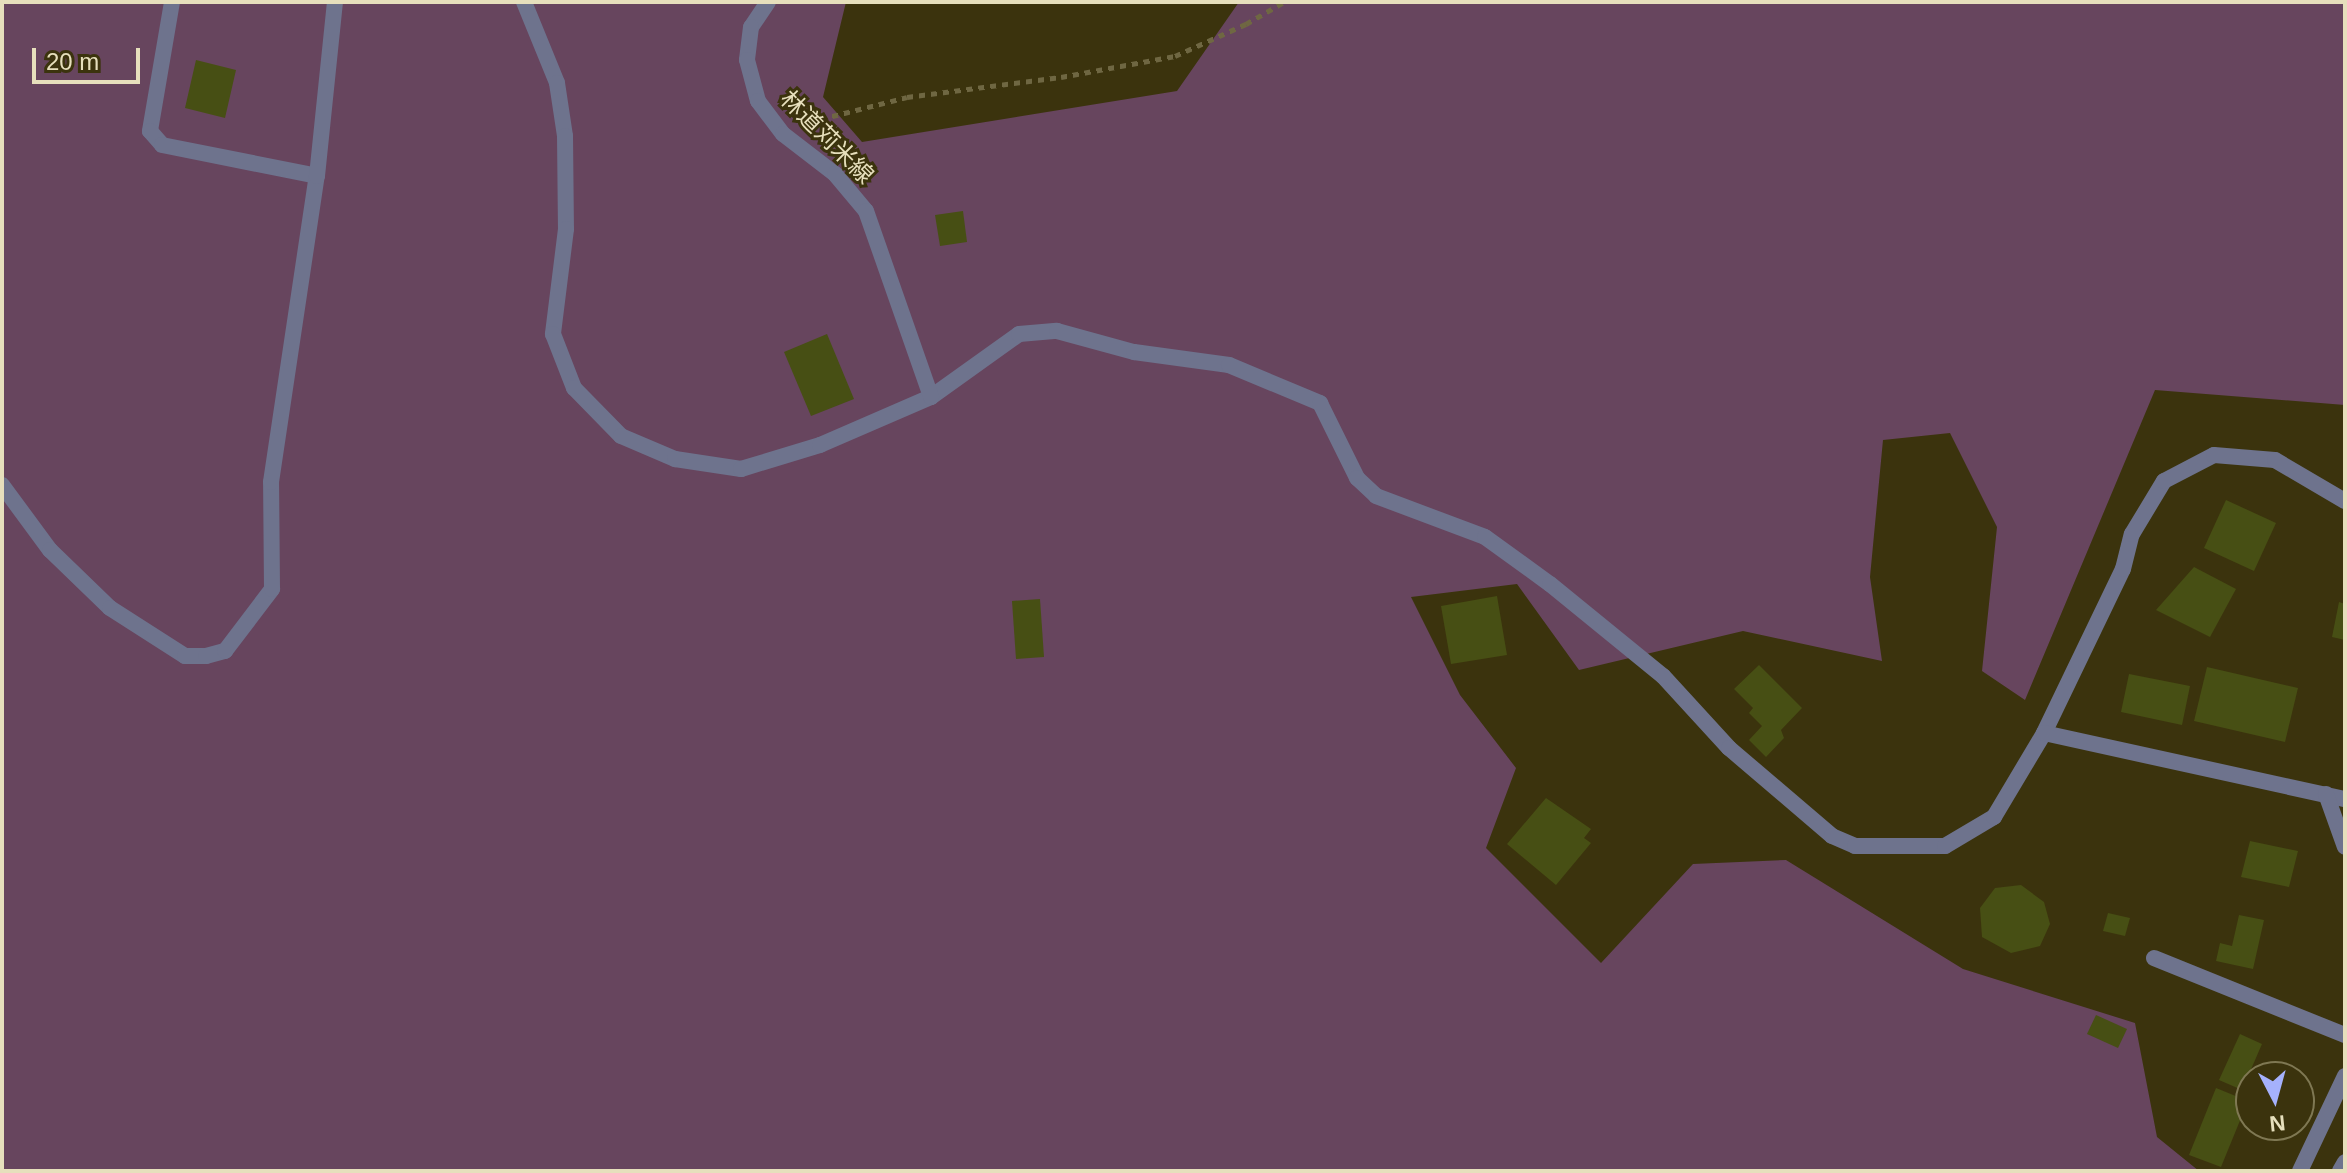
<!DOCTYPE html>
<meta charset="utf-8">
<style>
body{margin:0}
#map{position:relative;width:2347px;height:1173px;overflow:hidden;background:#3b330d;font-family:Arial,"Noto Sans JP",sans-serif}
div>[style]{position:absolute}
.green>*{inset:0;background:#67455e}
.building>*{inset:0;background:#474f14}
.path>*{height:5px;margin-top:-2.5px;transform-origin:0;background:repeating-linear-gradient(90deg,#6f6742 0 6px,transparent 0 12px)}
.service>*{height:16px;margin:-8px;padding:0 8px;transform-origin:8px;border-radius:8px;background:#6e738d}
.minor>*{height:16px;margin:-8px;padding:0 8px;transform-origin:8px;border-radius:8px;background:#6e738d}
span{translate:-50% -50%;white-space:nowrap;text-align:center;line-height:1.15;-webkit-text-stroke:6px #3b330d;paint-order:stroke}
.street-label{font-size:24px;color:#e6dfbc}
.frame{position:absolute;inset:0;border:4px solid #e6dfbc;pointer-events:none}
.north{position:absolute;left:2235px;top:1061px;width:80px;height:80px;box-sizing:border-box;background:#3b330d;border:2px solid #7f7853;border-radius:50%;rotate:174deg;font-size:22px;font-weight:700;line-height:32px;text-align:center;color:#e6dfbc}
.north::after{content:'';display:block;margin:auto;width:28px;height:36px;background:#a5b1fc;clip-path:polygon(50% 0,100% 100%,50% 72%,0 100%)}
.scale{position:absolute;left:32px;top:48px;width:108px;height:36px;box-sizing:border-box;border:4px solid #e6dfbc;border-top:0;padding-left:10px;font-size:24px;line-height:28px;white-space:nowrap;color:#e6dfbc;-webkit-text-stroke:6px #3b330d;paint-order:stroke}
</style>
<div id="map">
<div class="green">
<div style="clip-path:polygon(2px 2px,846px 2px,823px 97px,862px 142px,1177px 91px,1239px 2px,2345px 2px,2345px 405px,2155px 390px,2025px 700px,1982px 671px,1997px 527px,1950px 433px,1883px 440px,1870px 577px,1882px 661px,1743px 631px,1579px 670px,1517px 584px,1411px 597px,1460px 695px,1516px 768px,1486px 848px,1601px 963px,1693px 864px,1786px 860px,1963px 969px,2135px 1023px,2157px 1137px,2199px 1171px,2px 1171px)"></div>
</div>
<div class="building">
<div style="clip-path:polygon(196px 60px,236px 70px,225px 118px,185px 108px)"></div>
<div style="clip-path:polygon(963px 211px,967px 242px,940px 246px,935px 215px)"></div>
<div style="clip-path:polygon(827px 334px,854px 399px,811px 416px,784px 352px)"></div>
<div style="clip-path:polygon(2226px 500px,2276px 523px,2254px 571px,2204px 548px)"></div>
<div style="clip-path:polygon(2194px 567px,2236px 589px,2210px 637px,2156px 610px)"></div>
<div style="clip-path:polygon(1497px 596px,1507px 655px,1451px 664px,1441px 606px)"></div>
<div style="clip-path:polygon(1040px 599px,1044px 657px,1016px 659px,1012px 601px)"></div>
<div style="clip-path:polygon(2339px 602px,2345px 604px,2345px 640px,2332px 637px)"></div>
<div style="clip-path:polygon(1759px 665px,1802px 708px,1781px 730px,1784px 738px,1766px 757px,1749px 740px,1762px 726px,1749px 713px,1753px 708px,1734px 689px)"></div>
<div style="clip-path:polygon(2207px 667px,2298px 688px,2285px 742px,2194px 721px)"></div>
<div style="clip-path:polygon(2129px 674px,2190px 686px,2182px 725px,2121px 712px)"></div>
<div style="clip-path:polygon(1546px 798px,1591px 829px,1584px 838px,1591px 843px,1556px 885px,1507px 844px)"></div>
<div style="clip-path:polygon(2250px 841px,2298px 851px,2289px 887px,2241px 877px)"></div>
<div style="clip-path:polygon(2021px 885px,2044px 902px,2050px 924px,2040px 946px,2011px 953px,1982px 937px,1980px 908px,1995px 888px)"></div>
<div style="clip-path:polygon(2108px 913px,2130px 918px,2125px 936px,2103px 931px)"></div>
<div style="clip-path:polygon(2239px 915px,2264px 920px,2253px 969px,2216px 961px,2220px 943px,2232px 946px)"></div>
<div style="clip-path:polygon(2096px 1015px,2127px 1029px,2118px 1048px,2087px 1034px)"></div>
<div style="clip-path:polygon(2240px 1034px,2262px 1044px,2242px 1090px,2219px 1080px)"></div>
<div style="clip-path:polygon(2216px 1088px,2248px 1101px,2221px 1167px,2189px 1155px)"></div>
</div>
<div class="path">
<div style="left:809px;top:122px;width:101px;rotate:-14.3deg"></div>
<div style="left:907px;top:97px;width:155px;rotate:-7.4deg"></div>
<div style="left:1061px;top:77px;width:116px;rotate:-10.4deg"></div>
<div style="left:1175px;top:56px;width:78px;rotate:-24.3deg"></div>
<div style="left:1246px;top:24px;width:44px;rotate:-30.1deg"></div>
</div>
<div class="service">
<div style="left:2154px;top:958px;width:206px;rotate:22deg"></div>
</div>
<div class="minor">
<div style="left:172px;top:2px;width:131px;rotate:99.7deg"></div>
<div style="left:150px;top:131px;width:18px;rotate:49deg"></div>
<div style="left:162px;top:145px;width:158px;rotate:11.3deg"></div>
<div style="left:524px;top:2px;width:87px;rotate:67.8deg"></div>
<div style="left:557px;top:83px;width:54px;rotate:81.4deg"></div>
<div style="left:565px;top:136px;width:93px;rotate:89.4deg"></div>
<div style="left:566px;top:229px;width:106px;rotate:97.1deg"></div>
<div style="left:553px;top:334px;width:58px;rotate:68.7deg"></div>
<div style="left:574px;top:388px;width:67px;rotate:45.6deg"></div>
<div style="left:621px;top:436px;width:59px;rotate:23.1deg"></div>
<div style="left:675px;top:459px;width:67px;rotate:8.6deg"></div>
<div style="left:741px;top:469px;width:83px;rotate:-16.9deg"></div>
<div style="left:820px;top:445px;width:121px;rotate:-23.4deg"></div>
<div style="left:931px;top:397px;width:108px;rotate:-35.6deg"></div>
<div style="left:1019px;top:334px;width:38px;rotate:-5deg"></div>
<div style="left:1057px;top:331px;width:80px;rotate:15.3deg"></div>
<div style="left:1134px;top:352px;width:96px;rotate:7.8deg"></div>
<div style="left:1229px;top:365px;width:99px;rotate:22.7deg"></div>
<div style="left:1320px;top:403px;width:84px;rotate:63.7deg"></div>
<div style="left:1357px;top:478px;width:26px;rotate:43deg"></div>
<div style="left:1376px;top:496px;width:116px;rotate:20.6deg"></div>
<div style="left:1485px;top:537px;width:80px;rotate:35.9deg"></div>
<div style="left:1550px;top:584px;width:146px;rotate:39.2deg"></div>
<div style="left:1663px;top:676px;width:98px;rotate:47.5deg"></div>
<div style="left:1729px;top:748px;width:135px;rotate:40.5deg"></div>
<div style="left:1832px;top:836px;width:25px;rotate:23deg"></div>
<div style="left:1855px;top:846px;width:90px"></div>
<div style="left:1945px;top:846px;width:57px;rotate:-30.6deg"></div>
<div style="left:1994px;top:817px;width:98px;rotate:-59.2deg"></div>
<div style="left:2044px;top:733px;width:182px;rotate:-64.3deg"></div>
<div style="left:2123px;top:569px;width:36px;rotate:-76deg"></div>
<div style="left:2132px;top:534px;width:62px;rotate:-58.9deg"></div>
<div style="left:2164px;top:481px;width:56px;rotate:-27.5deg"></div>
<div style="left:2214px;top:455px;width:61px;rotate:4.7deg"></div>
<div style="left:2275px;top:460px;width:81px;rotate:30.4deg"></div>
<div style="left:768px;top:2px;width:30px;rotate:124deg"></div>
<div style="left:751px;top:27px;width:33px;rotate:97deg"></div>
<div style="left:747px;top:60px;width:42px;rotate:75deg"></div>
<div style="left:758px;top:101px;width:41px;rotate:52.9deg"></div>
<div style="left:783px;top:134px;width:66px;rotate:37.6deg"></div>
<div style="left:835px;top:174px;width:48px;rotate:50deg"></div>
<div style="left:866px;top:211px;width:197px;rotate:70.7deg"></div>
<div style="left:2px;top:485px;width:81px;rotate:53.6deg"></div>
<div style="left:50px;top:550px;width:83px;rotate:44deg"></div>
<div style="left:110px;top:608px;width:89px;rotate:32.6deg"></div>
<div style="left:185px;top:656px;width:21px"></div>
<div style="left:206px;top:656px;width:20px;rotate:-15deg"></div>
<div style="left:225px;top:651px;width:78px;rotate:-52.8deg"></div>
<div style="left:272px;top:589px;width:107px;rotate:-90.5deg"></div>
<div style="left:271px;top:482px;width:309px;rotate:-81.5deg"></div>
<div style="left:317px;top:176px;width:175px;rotate:-84.1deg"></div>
<div style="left:2044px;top:733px;width:308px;rotate:12.4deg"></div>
<div style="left:2326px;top:794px;width:56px;rotate:70.3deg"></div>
<div style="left:2300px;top:1171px;width:105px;rotate:-64.7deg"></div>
<div style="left:2340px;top:1171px;width:10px;rotate:-61deg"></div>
</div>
<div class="street-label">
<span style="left:827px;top:137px;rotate:45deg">林道苅米線</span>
</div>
<div class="frame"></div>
<div class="north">N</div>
<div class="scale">20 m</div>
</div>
